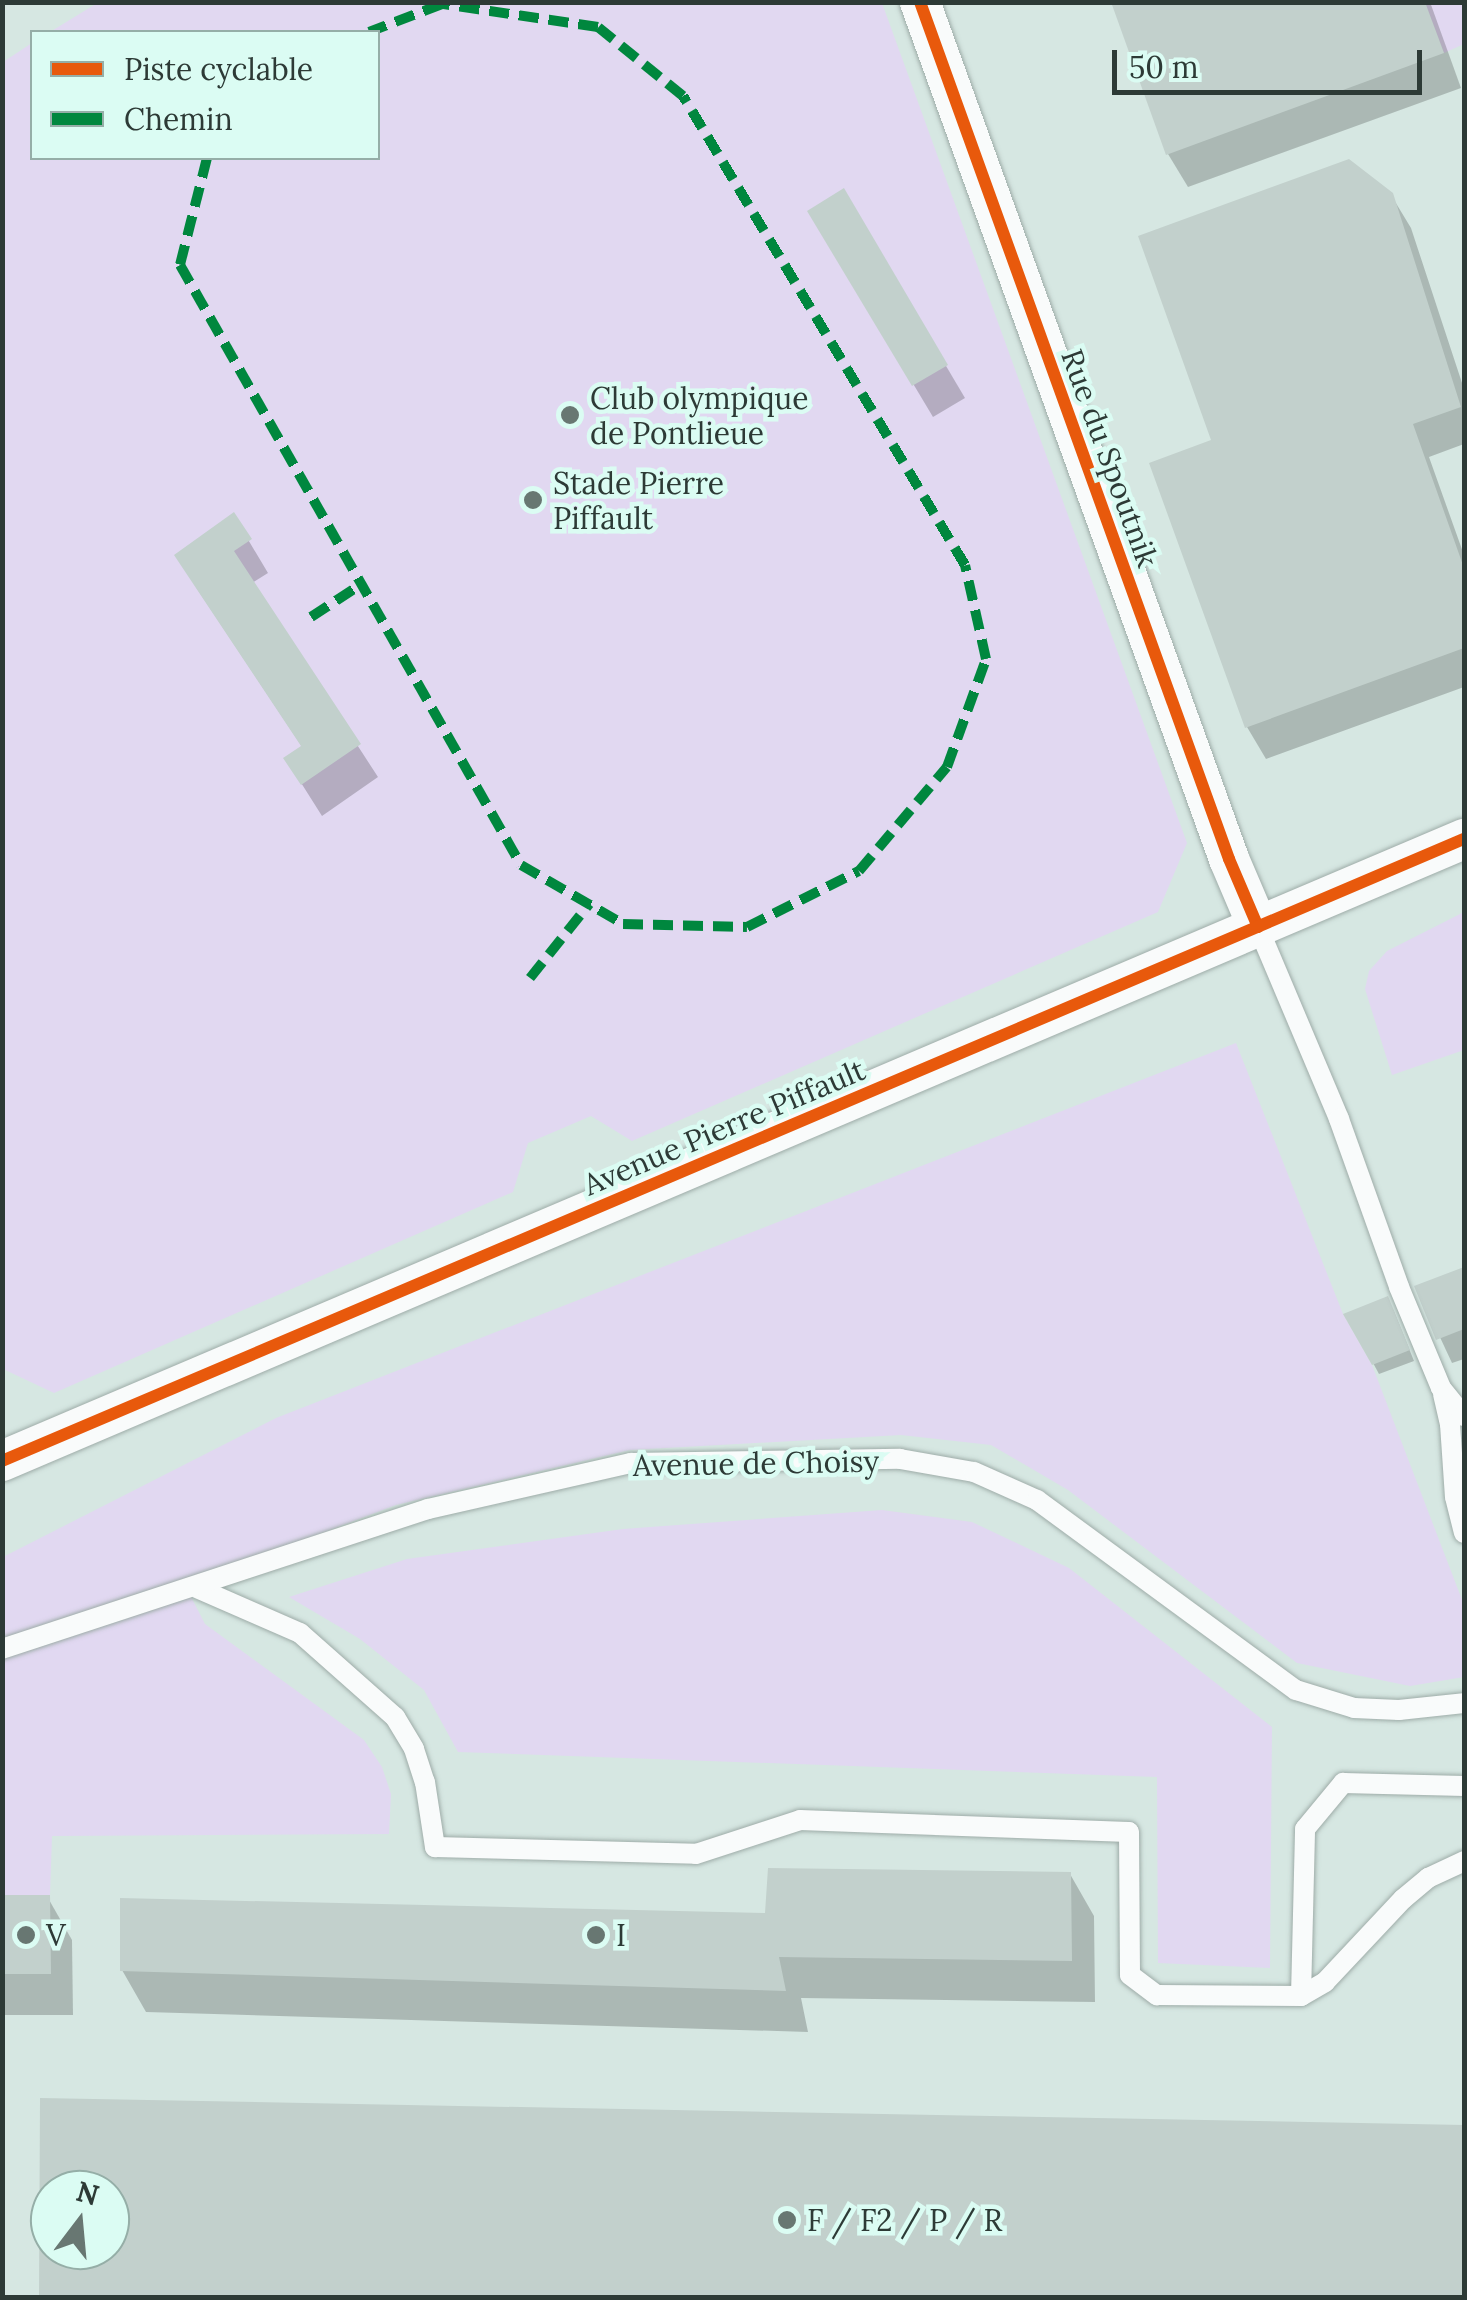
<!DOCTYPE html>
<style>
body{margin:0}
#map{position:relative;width:1467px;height:2300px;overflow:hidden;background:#d6e7e2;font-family:Lora,serif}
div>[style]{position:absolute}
.green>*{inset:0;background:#e1d8f1}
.shadow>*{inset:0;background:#0003}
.building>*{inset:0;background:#c2d0cc}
.roads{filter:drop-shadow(0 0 2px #9eaca8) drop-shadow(0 0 2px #9eaca8)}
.service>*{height:20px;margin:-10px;padding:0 10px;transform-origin:10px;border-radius:10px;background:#f9fbfb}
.minor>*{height:40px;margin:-20px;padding:0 20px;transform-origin:20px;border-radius:20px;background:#f9fbfb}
.quiet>*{height:10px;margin-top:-5px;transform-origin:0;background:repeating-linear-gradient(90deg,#00873e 0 20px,transparent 0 30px)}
.cycleway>*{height:12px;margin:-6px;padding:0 6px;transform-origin:6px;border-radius:6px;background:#e8590c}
.dots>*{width:28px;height:28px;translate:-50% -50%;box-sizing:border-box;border:5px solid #dbfcf3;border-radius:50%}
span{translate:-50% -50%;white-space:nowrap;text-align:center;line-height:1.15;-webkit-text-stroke:9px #dbfcf3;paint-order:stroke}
.poi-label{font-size:30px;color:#2d3a36}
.left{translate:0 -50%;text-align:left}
.street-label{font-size:30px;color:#2d3a36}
.frame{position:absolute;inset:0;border:5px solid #2d3a36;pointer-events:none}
.legend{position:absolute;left:30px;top:30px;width:350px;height:130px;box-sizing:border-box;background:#dbfcf3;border:2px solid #95aea7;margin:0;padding:12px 18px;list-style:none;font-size:30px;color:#2d3a36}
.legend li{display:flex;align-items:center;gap:20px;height:50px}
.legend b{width:50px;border:2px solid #95aea7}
.north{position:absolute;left:30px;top:2170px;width:100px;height:100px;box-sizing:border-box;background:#dbfcf3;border:2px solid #95aea7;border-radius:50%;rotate:16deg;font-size:28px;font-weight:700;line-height:40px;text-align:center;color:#2d3a36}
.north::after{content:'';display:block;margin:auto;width:35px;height:45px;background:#687772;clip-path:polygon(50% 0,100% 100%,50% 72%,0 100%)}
.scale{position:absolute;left:1112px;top:50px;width:310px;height:45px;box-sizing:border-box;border:5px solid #2d3a36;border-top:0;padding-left:12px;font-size:30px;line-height:35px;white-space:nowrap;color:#2d3a36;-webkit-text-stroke:8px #dbfcf3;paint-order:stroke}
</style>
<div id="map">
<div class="green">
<div style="clip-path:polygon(99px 2px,882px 3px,1187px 843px,1158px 912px,632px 1141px,591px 1116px,528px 1143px,513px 1192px,54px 1393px,3px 1369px,3px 62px,32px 43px,32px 158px,378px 158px,378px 32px,50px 32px)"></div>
<div style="clip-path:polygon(1425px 3px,1464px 3px,1464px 44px,1444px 53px)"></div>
<div style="clip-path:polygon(1464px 912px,1464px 1050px,1392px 1075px,1365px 989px,1369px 971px,1387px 951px)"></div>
<div style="clip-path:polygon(1236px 1043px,1343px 1314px,1372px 1365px,1464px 1605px,1464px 1677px,1410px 1686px,1297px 1663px,1068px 1490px,991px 1445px,901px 1435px,630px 1450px,396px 1505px,185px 1585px,205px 1624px,364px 1740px,382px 1767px,391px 1794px,389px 1834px,52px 1836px,50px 1895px,3px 1895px,3px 1557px,276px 1418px)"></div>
<div style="clip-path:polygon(882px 1510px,972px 1522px,1069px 1568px,1272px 1727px,1270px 1968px,1158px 1963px,1157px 1777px,458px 1752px,424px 1690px,360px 1639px,289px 1597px,407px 1559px,623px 1529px)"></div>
</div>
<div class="shadow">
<div style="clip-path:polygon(1113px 2px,1430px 2px,1461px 88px,1188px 187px,1168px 154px)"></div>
<div style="clip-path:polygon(843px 192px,965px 398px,933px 417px,829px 243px)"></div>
<div style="clip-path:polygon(1391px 195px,1411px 228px,1464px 389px,1464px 444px,1429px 457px,1464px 555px,1464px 687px,1266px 759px,1247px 727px,1152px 465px,1214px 442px)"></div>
<div style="clip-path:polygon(234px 516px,268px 573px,252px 583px,378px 777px,322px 816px,286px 759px,303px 748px,196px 587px)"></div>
<div style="clip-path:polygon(1462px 1270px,1464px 1359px,1452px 1363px,1417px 1288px)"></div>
<div style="clip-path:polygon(1393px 1309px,1414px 1361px,1379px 1374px,1347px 1315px)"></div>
<div style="clip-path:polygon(1070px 1874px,1094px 1916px,1095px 2002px,801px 1998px,808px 2032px,146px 2012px,122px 1970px,767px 1915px)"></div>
<div style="clip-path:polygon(2px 1897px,48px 1898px,72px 1940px,73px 2015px,2px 2015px)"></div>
<div style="clip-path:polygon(evenodd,43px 2100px,1464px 2126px,1464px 2298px,41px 2298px,43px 2100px,50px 2190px,110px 2190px,110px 2250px,50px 2250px,50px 2190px)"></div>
</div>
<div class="building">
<div style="clip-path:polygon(1111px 2px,1425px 2px,1444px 53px,1166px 155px)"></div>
<div style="clip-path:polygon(1349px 159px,1393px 193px,1461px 407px,1413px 424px,1464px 568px,1464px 648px,1245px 728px,1149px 463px,1211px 440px,1138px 236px)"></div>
<div style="clip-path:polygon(844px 188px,948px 365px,912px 386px,807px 211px)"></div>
<div style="clip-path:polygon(234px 512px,252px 539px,234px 551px,361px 744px,301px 785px,283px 758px,301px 746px,174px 555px)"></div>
<div style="clip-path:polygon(1464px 1267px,1464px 1329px,1436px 1340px,1414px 1286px)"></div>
<div style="clip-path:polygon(1388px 1296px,1410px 1350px,1372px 1365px,1343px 1314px)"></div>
<div style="clip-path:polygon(768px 1868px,1071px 1872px,1072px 1961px,779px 1957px,786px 1991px,120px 1971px,120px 1898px,765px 1913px)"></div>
<div style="clip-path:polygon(2px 1895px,50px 1895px,51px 1974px,2px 1974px)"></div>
<div style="clip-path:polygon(evenodd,40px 2098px,1464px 2125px,1464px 2298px,39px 2298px,40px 2098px,50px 2190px,110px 2190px,110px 2250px,50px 2250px,50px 2190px)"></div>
</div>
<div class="roads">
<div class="service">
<div style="left:1258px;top:927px;width:208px;rotate:67.1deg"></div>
<div style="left:1339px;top:1119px;width:178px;rotate:70.3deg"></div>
<div style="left:1399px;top:1287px;width:109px;rotate:67.4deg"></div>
<div style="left:1441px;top:1388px;width:36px;rotate:51deg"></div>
<div style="left:1443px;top:1394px;width:31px;rotate:77deg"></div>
<div style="left:1450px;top:1424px;width:73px;rotate:86.1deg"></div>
<div style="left:1455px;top:1497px;width:37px;rotate:76deg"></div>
<div style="left:197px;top:1588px;width:112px;rotate:23.6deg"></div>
<div style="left:300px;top:1633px;width:127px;rotate:41.5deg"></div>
<div style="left:395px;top:1717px;width:37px;rotate:59deg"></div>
<div style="left:414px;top:1749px;width:35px;rotate:72deg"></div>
<div style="left:425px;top:1782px;width:66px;rotate:81.3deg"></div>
<div style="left:435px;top:1847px;width:261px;rotate:1.5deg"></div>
<div style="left:696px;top:1854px;width:109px;rotate:-18.1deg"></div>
<div style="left:800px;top:1820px;width:329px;rotate:2.1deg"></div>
<div style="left:1129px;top:1832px;width:143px;rotate:89.6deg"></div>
<div style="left:1130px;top:1975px;width:34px;rotate:37deg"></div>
<div style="left:1157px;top:1995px;width:144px;rotate:0.4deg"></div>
<div style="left:1301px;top:1996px;width:28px;rotate:-30deg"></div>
<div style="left:1325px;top:1982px;width:114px;rotate:-46.8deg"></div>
<div style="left:1403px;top:1899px;width:33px;rotate:-40deg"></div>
<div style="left:1428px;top:1878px;width:40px;rotate:-25deg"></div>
<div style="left:2px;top:1649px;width:448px;rotate:-18.2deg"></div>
<div style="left:428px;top:1509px;width:208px;rotate:-12.8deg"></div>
<div style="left:631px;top:1463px;width:269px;rotate:-0.9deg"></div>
<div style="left:900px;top:1459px;width:75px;rotate:10deg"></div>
<div style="left:974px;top:1472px;width:69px;rotate:24deg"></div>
<div style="left:1037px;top:1500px;width:321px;rotate:36.3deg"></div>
<div style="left:1296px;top:1690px;width:61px;rotate:17.2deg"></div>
<div style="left:1354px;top:1708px;width:45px;rotate:2.5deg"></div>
<div style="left:1399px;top:1710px;width:65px;rotate:-6.1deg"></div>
<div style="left:1301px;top:1996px;width:167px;rotate:-88.6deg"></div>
<div style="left:1305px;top:1829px;width:60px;rotate:-50.4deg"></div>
<div style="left:1343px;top:1783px;width:121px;rotate:1.4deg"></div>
</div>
<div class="minor">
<div style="left:920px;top:2px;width:911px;rotate:70.17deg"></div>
<div style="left:1229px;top:859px;width:74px;rotate:66.9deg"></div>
<div style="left:2px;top:1461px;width:1589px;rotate:-23.05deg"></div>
</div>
</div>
<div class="quiet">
<div style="left:207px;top:158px;width:110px;rotate:104.2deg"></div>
<div style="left:180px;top:265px;width:690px;rotate:60.39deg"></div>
<div style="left:521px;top:865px;width:118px;rotate:30deg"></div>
<div style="left:623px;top:924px;width:124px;rotate:1.4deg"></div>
<div style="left:747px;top:927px;width:125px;rotate:-26.6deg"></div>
<div style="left:859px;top:871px;width:136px;rotate:-49.8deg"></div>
<div style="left:947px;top:767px;width:115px;rotate:-70.1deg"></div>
<div style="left:986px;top:659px;width:96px;rotate:-102.6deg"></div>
<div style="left:965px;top:565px;width:547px;rotate:-121.02deg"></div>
<div style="left:683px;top:96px;width:109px;rotate:-140.9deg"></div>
<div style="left:598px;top:27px;width:158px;rotate:-171.6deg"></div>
<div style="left:442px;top:4px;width:78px;rotate:159deg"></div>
<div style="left:311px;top:617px;width:59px;rotate:-33.1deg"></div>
<div style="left:530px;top:978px;width:95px;rotate:-51.4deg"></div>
</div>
<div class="cycleway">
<div style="left:920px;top:2px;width:911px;rotate:70.17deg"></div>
<div style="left:1229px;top:859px;width:74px;rotate:66.9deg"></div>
<div style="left:2px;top:1461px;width:1589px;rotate:-23.05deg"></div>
</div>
<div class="dots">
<div style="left:570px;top:415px;background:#687772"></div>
<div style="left:533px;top:500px;background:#687772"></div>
<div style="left:26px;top:1935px;background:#687772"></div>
<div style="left:596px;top:1935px;background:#687772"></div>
<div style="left:787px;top:2220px;background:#687772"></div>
</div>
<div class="poi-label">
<span class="left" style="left:590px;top:415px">Club olympique<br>de Pontlieue</span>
<span class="left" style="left:553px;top:500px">Stade Pierre<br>Piffault</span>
<span class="left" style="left:46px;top:1935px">V</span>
<span class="left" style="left:616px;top:1935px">I</span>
<span class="left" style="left:807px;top:2220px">F / F2 / P / R</span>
</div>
<div class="street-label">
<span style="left:1110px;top:458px;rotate:70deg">Rue du Spoutnik</span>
<span style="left:724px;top:1127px;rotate:-23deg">Avenue Pierre Piffault</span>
<span style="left:756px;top:1463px;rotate:-1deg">Avenue de Choisy</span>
</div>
<div class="frame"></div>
<ul class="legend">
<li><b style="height:12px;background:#e8590c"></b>Piste cyclable</li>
<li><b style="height:12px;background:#00873e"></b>Chemin</li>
</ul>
<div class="north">N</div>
<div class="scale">50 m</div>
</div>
